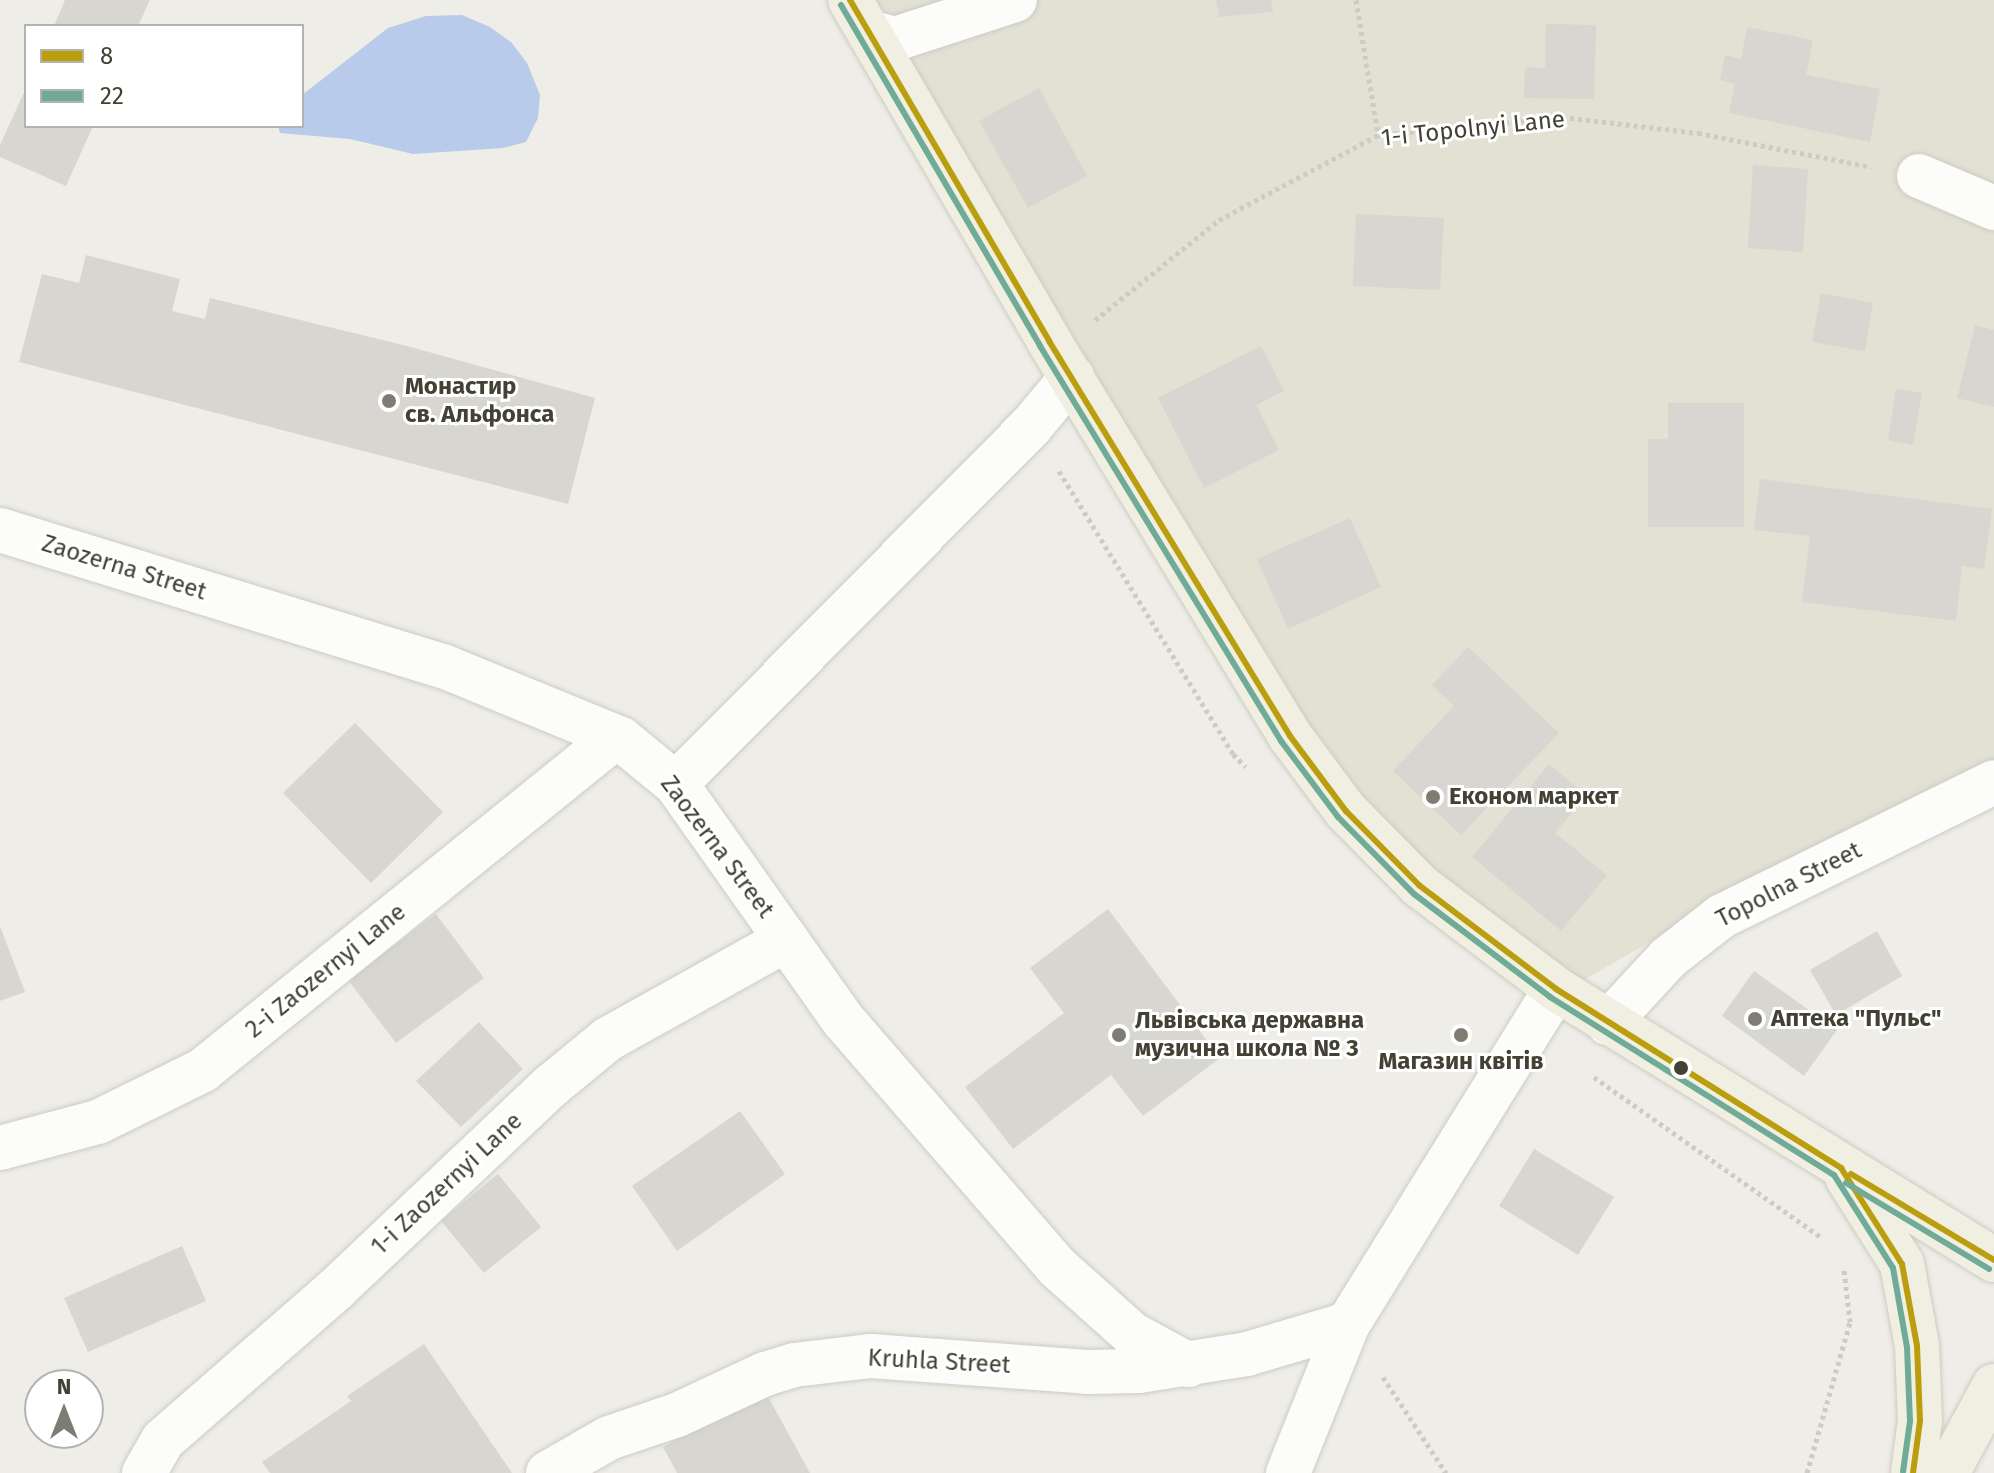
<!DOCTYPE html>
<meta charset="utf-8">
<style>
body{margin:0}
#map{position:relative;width:1994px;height:1473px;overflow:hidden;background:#eeede7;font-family:"Fira Sans",sans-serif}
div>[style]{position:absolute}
.residential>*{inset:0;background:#e2e1d4}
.water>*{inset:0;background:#b8cbeb}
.building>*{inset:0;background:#d7d6d0}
.path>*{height:5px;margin-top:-2.5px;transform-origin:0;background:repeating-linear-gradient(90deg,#cccbc6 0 4px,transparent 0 8px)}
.roads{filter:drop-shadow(0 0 2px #cccbc5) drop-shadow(0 0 2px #cccbc5)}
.minor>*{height:44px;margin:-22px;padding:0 22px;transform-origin:22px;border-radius:22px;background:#fcfcfb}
.major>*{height:44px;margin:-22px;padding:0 22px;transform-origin:22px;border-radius:22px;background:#f0efe2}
.bus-1>*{height:6px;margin:-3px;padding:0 3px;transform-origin:3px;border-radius:3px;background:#bb9e0d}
.bus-2>*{height:6px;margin:-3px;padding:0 3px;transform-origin:3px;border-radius:3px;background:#6fab96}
.dots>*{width:22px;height:22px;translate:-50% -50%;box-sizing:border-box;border:4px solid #fff;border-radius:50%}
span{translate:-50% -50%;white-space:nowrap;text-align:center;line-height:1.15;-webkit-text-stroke:6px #fff;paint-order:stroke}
.street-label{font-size:24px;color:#434134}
.poi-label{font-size:24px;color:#434134;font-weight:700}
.left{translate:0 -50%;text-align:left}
.legend{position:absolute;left:24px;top:24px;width:280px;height:104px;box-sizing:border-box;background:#fff;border:2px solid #b4b3ae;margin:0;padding:10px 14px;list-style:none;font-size:24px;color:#434134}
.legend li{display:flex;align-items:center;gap:16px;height:40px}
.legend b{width:40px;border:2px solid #b4b3ae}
.north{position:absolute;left:24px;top:1369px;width:80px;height:80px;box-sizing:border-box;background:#fff;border:2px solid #b4b3ae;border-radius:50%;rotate:0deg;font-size:22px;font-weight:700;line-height:32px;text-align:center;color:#434134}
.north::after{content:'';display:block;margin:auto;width:28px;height:36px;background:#7f7d73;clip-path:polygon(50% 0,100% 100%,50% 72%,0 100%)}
</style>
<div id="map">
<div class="residential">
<div style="clip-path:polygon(864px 0,1994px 0,1994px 773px,1704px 911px,1580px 982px,1427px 882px,1298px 717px)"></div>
</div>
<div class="water">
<div style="clip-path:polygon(462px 15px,490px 27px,512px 43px,527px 63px,540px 95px,538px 118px,526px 142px,503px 148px,413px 154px,350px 139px,280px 133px,278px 126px,302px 126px,302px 95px,388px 28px,426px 16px)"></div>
</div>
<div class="building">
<div style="clip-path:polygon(65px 0,150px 0,138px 26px,54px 26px)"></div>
<div style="clip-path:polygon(1216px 0,1271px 0,1273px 12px,1219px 17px)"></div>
<div style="clip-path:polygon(1546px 24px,1596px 25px,1594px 99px,1524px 98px,1525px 67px,1545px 68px)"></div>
<div style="clip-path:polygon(1747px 27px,1813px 40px,1806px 75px,1880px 89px,1870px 142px,1729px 113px,1735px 84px,1720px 80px,1725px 55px,1741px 59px)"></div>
<div style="clip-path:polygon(26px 88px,26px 126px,93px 126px,66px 186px,0 157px,0 145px)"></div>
<div style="clip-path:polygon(1039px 88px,1087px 176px,1028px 208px,979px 121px)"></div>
<div style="clip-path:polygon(1753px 165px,1808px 169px,1803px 252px,1748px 248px)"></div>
<div style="clip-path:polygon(1356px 214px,1444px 218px,1440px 290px,1353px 286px)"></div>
<div style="clip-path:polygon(86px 255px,180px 279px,172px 311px,205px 319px,210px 298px,407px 346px,595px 398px,568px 504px,19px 362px,42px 274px,79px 283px)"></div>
<div style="clip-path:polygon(1821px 293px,1873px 303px,1865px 351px,1812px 342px)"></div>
<div style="clip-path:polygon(1975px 325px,1994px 330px,1994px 407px,1957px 398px)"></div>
<div style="clip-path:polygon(1261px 346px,1284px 391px,1256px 405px,1279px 450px,1204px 488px,1158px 398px)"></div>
<div style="clip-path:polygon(1896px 389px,1922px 393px,1913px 445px,1888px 440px)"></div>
<div style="clip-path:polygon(1668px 403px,1744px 403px,1744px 527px,1648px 527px,1648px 439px,1668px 439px)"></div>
<div style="clip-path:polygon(1760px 479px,1992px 509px,1984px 569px,1962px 566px,1956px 621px,1802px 602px,1810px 536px,1754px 530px)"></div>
<div style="clip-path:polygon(1350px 518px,1381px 587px,1288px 629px,1257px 559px)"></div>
<div style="clip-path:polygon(1468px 647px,1559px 733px,1461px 835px,1393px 771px,1454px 706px,1432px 685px)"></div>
<div style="clip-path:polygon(355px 723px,443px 812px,371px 883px,283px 793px)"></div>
<div style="clip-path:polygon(1549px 764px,1586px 795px,1555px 833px,1607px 875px,1561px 931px,1472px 857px)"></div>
<div style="clip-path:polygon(1108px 909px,1220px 1058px,1143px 1116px,1111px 1075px,1013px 1149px,965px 1087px,1064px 1013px,1030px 968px)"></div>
<div style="clip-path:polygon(436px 914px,484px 978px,396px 1043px,348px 980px)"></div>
<div style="clip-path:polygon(0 926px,25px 992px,0 1001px)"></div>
<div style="clip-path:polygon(1877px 931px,1902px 976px,1836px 1015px,1810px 970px)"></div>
<div style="clip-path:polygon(1754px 971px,1837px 1030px,1804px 1076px,1722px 1016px)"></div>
<div style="clip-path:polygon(479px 1022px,523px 1069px,461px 1127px,416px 1081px)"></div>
<div style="clip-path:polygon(740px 1111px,785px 1174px,677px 1251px,632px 1186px)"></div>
<div style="clip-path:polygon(1534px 1149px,1614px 1197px,1578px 1255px,1499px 1206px)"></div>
<div style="clip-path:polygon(498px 1174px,541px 1227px,484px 1273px,441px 1221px)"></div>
<div style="clip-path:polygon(182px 1246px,206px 1301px,88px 1352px,64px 1298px)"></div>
<div style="clip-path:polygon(424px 1344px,512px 1473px,270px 1473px,262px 1462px,351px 1401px,347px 1396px)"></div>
<div style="clip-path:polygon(765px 1391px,810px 1473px,677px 1473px,663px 1447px)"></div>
</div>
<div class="path">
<div style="left:1356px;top:0;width:137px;rotate:80.7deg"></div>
<div style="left:1095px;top:320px;width:159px;rotate:-38.9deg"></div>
<div style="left:1219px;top:220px;width:180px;rotate:-28.1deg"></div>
<div style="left:1378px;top:135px;width:185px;rotate:-5.6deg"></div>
<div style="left:1562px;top:117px;width:137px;rotate:6.7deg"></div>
<div style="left:1698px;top:133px;width:176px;rotate:11.1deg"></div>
<div style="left:1059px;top:471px;width:332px;rotate:58.4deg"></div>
<div style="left:1233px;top:754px;width:18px;rotate:45deg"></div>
<div style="left:1594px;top:1077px;width:278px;rotate:35.2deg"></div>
<div style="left:1383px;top:1377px;width:115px;rotate:56.7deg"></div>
<div style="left:1807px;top:1473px;width:157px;rotate:-74.1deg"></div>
<div style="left:1850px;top:1322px;width:52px;rotate:-96.6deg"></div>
</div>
<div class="roads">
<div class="minor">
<div style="left:869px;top:32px;width:27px;rotate:15deg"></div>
<div style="left:895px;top:39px;width:126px;rotate:-18deg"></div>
<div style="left:1919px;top:176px;width:82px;rotate:23.1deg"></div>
<div style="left:0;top:530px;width:463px;rotate:17.1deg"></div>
<div style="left:443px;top:666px;width:192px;rotate:22.3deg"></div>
<div style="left:621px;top:739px;width:71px;rotate:39.3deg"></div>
<div style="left:676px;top:784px;width:291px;rotate:54.7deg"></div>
<div style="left:844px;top:1021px;width:325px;rotate:49.1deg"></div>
<div style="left:1057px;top:1267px;width:101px;rotate:41.8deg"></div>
<div style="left:1132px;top:1334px;width:65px;rotate:28.5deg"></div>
<div style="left:676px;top:784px;width:504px;rotate:-45.24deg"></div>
<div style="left:1031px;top:426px;width:64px;rotate:-50.1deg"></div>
<div style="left:1608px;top:1023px;width:88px;rotate:-47.3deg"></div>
<div style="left:1668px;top:958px;width:68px;rotate:-37.9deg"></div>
<div style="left:1722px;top:916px;width:303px;rotate:-26.2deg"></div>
<div style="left:0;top:1148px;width:101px;rotate:-14.9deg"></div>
<div style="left:98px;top:1122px;width:117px;rotate:-26.3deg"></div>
<div style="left:203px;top:1070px;width:526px;rotate:-38.9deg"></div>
<div style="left:612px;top:740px;width:9px;rotate:-6deg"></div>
<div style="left:144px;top:1473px;width:38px;rotate:-60deg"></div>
<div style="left:163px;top:1440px;width:230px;rotate:-41.1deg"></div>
<div style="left:336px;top:1289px;width:297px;rotate:-43.4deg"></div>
<div style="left:552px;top:1085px;width:72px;rotate:-39.4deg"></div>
<div style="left:608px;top:1039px;width:204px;rotate:-29.1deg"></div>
<div style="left:548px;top:1473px;width:70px;rotate:-29.8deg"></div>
<div style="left:609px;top:1438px;width:72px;rotate:-18.7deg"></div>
<div style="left:677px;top:1415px;width:97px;rotate:-25deg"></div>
<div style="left:765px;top:1374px;width:30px;rotate:-17deg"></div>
<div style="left:794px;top:1365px;width:78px;rotate:-6.7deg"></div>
<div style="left:871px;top:1356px;width:217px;rotate:4.2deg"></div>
<div style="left:1087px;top:1372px;width:52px;rotate:-1.1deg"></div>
<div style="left:1139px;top:1371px;width:109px;rotate:-8.9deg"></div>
<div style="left:1247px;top:1354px;width:105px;rotate:-16.5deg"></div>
<div style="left:1288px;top:1473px;width:161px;rotate:-68.1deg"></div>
<div style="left:1348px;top:1324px;width:394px;rotate:-58.2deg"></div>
</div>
<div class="major">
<div style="left:850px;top:0;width:395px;rotate:59.7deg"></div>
<div style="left:1049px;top:341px;width:463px;rotate:58.6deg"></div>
<div style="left:1290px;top:736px;width:94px;rotate:53.3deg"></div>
<div style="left:1346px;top:811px;width:105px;rotate:45.4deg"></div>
<div style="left:1420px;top:886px;width:171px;rotate:37.1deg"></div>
<div style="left:1556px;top:989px;width:515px;rotate:31.75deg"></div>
<div style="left:1847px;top:1177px;width:103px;rotate:57.7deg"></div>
<div style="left:1902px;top:1264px;width:83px;rotate:79.6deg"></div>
<div style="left:1917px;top:1346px;width:75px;rotate:87.7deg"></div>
<div style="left:1920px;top:1421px;width:52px;rotate:97.7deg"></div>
<div style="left:1947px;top:1473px;width:99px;rotate:-61.6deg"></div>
</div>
</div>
<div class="bus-1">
<div style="left:850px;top:0;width:395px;rotate:59.7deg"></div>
<div style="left:1049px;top:341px;width:463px;rotate:58.6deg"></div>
<div style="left:1290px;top:736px;width:94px;rotate:53.3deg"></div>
<div style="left:1346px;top:811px;width:105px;rotate:45.4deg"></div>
<div style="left:1420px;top:886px;width:171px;rotate:37.1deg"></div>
<div style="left:1556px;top:989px;width:337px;rotate:32.1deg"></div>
<div style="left:1841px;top:1168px;width:114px;rotate:57.6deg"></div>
<div style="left:1902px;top:1264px;width:83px;rotate:79.6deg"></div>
<div style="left:1917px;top:1346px;width:75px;rotate:87.7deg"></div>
<div style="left:1920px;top:1421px;width:52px;rotate:97.7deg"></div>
<div style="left:1851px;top:1174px;width:167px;rotate:31deg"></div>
</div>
<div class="bus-2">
<div style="left:841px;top:5px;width:395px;rotate:59.7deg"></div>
<div style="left:1040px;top:346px;width:463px;rotate:58.6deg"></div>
<div style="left:1281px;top:741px;width:95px;rotate:53.1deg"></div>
<div style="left:1338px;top:817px;width:108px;rotate:45.4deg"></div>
<div style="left:1414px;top:894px;width:171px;rotate:37.1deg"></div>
<div style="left:1550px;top:997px;width:335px;rotate:32.1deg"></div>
<div style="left:1834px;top:1175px;width:110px;rotate:57.6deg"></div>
<div style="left:1893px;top:1268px;width:80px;rotate:80deg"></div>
<div style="left:1907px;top:1347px;width:74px;rotate:87.7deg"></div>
<div style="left:1910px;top:1421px;width:51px;rotate:97.8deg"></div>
<div style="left:1846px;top:1183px;width:167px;rotate:31deg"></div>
</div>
<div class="dots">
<div style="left:389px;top:401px;background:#7f7d73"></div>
<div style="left:1433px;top:797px;background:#7f7d73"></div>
<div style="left:1755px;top:1019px;background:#7f7d73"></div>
<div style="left:1119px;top:1035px;background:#7f7d73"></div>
<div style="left:1461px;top:1035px;background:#7f7d73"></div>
<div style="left:1681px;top:1068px;background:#434134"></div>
</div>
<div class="street-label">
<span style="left:1473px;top:129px;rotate:-6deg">1-i Topolnyi Lane</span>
<span style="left:124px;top:568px;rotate:17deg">Zaozerna Street</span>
<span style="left:717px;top:847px;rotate:53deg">Zaozerna Street</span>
<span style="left:1789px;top:885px;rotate:-27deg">Topolna Street</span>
<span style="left:326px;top:971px;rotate:-39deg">2-i Zaozernyi Lane</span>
<span style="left:447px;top:1184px;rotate:-43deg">1-i Zaozernyi Lane</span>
<span style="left:939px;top:1362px;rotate:3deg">Kruhla Street</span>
</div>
<div class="poi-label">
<span class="left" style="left:405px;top:401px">Монастир<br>св. Альфонса</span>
<span class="left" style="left:1449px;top:797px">Економ маркет</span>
<span class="left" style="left:1771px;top:1019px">Аптека "Пульс"</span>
<span class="left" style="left:1135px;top:1035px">Львівська державна<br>музична школа № 3</span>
<span style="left:1461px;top:1062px">Магазин квітів</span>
</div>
<ul class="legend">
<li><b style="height:10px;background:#bb9e0d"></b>8</li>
<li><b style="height:10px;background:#6fab96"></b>22</li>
</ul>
<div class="north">N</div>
</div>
